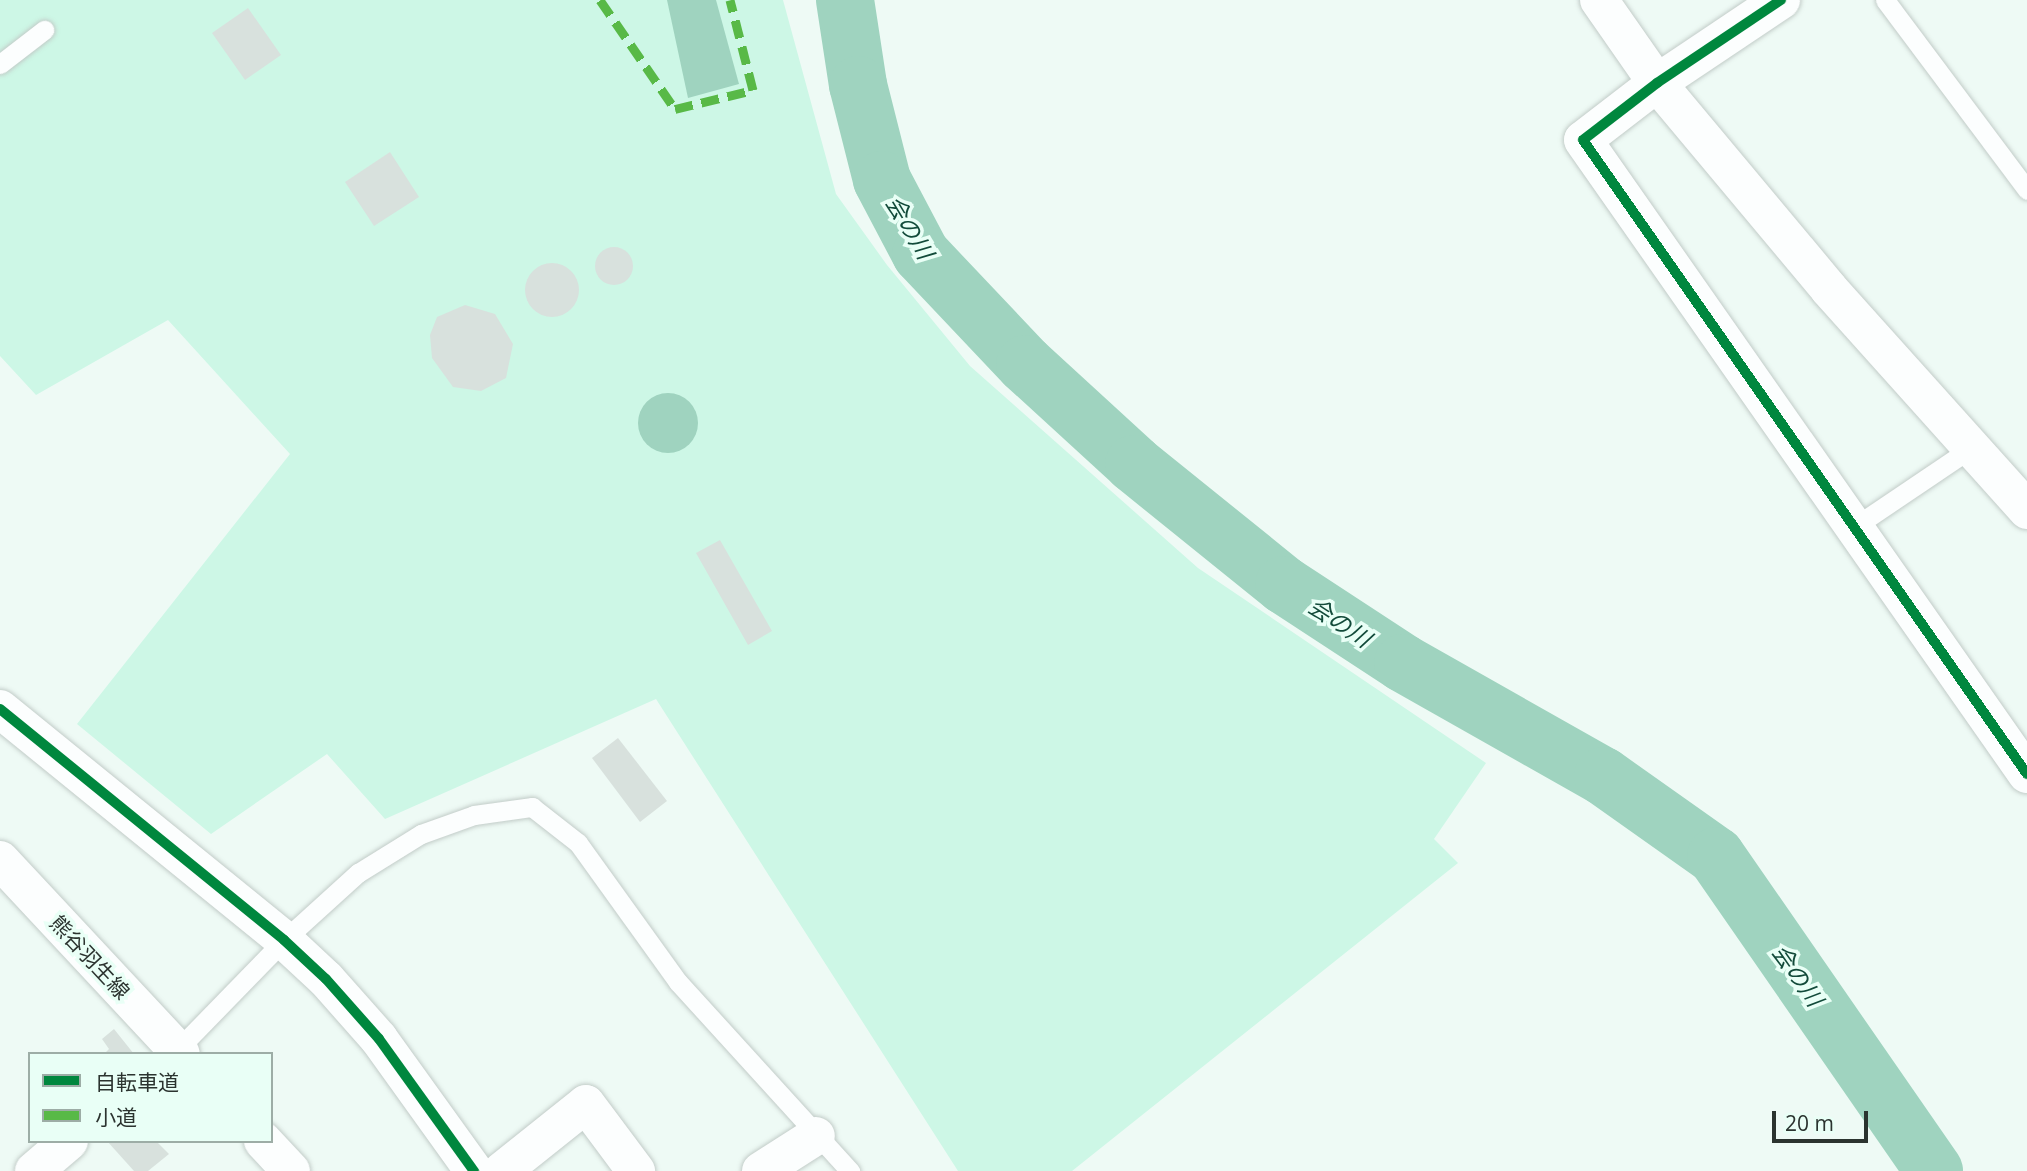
<!DOCTYPE html>
<meta charset="utf-8">
<style>
body{margin:0}
#map{position:relative;width:2027px;height:1171px;overflow:hidden;background:#eefaf5;font-family:"Open Sans","Noto Sans JP",sans-serif}
div>[style]{position:absolute}
.green>*{inset:0;background:#cdf7e6}
.water>*{inset:0;background:#9fd3bf}
.round{border-radius:50%}
.river>*{height:58px;margin:-29px;padding:0 29px;transform-origin:29px;border-radius:29px;background:#9fd3bf}
.building>*{inset:0;background:#d8e1dd}
.roads{filter:drop-shadow(0 0 2px #c2ccc8) drop-shadow(0 0 2px #c2ccc8)}
.lane>*{height:19px;margin:-9.5px;padding:0 9.5px;transform-origin:9.5px;border-radius:9.5px;background:#fcfefe}
.street>*{height:38px;margin:-19px;padding:0 19px;transform-origin:19px;border-radius:19px;background:#fcfefe}
.secondary>*{height:38px;margin:-19px;padding:0 19px;transform-origin:19px;border-radius:19px;background:#fcfefe}
.quiet>*{height:9px;margin-top:-4.5px;transform-origin:0;background:repeating-linear-gradient(90deg,#58b947 0 18px,transparent 0 27px)}
.cycleway>*{height:10px;margin:-5px;padding:0 5px;transform-origin:5px;border-radius:5px;background:#00873e}
span{translate:-50% -50%;white-space:nowrap;text-align:center;line-height:1.15;-webkit-text-stroke:7px #e9fff6;paint-order:stroke}
.street-label{font-size:21px;color:#2b332f}
.water-label{font-size:23px;color:#124b3a;font-style:italic}
.legend{position:absolute;left:28px;top:1052px;width:245px;height:91px;box-sizing:border-box;background:#e9fff6;border:2px solid #9dada6;margin:0;padding:9px 12px;list-style:none;font-size:21px;color:#2b332f}
.legend li{display:flex;align-items:center;gap:14px;height:35px}
.legend b{width:35px;border:2px solid #9dada6}
.scale{position:absolute;left:1772px;top:1111px;width:96px;height:32px;box-sizing:border-box;border:4px solid #2b332f;border-top:0;padding-left:9px;font-size:21px;line-height:24px;white-space:nowrap;color:#2b332f;-webkit-text-stroke:5px #e9fff6;paint-order:stroke}
</style>
<div id="map">
<div class="green">
<div style="clip-path:polygon(0 0,783px 0,836px 194px,887px 265px,970px 366px,1198px 568px,1486px 763px,1434px 839px,1458px 863px,1072px 1171px,958px 1171px,656px 699px,385px 819px,327px 754px,211px 834px,77px 724px,290px 454px,168px 320px,36px 395px,0 356px)"></div>
</div>
<div class="water">
<div style="clip-path:polygon(667px 0,716px 0,739px 84px,688px 98px)"></div>
<div class="round" style="left:638px;top:393px;width:60px;height:60px"></div>
</div>
<div class="river">
<div style="left:845px;top:0;width:86px;rotate:81.3deg"></div>
<div style="left:858px;top:85px;width:98px;rotate:75.8deg"></div>
<div style="left:882px;top:180px;width:84px;rotate:62.2deg"></div>
<div style="left:921px;top:254px;width:151px;rotate:46.6deg"></div>
<div style="left:1025px;top:364px;width:148px;rotate:42.5deg"></div>
<div style="left:1134px;top:464px;width:193px;rotate:38.9deg"></div>
<div style="left:1284px;top:585px;width:142px;rotate:33.2deg"></div>
<div style="left:1403px;top:663px;width:230px;rotate:29.5deg"></div>
<div style="left:1603px;top:776px;width:138px;rotate:35.3deg"></div>
<div style="left:1716px;top:856px;width:383px;rotate:55.3deg"></div>
</div>
<div class="building">
<div style="clip-path:polygon(248px 8px,281px 55px,245px 80px,212px 33px)"></div>
<div style="clip-path:polygon(390px 152px,419px 197px,374px 226px,345px 182px)"></div>
<div class="round" style="left:595px;top:247px;width:38px;height:38px"></div>
<div class="round" style="left:525px;top:263px;width:54px;height:54px"></div>
<div style="clip-path:polygon(465px 305px,495px 314px,513px 344px,506px 378px,481px 391px,453px 387px,432px 358px,430px 335px,437px 317px)"></div>
<div style="clip-path:polygon(720px 540px,772px 631px,748px 645px,696px 553px)"></div>
<div style="clip-path:polygon(618px 738px,667px 801px,640px 822px,592px 758px)"></div>
<div style="clip-path:polygon(114px 1029px,134px 1054px,104px 1054px,109px 1049px,102px 1039px)"></div>
<div style="clip-path:polygon(107px 1141px,156px 1141px,169px 1154px,148px 1171px,134px 1171px)"></div>
</div>
<div class="roads">
<div class="lane">
<div style="left:1885px;top:0;width:237px;rotate:53.2deg"></div>
<div style="left:0;top:64px;width:56px;rotate:-37.7deg"></div>
<div style="left:1854px;top:527px;width:141px;rotate:-34deg"></div>
<div style="left:177px;top:1050px;width:153px;rotate:-45.8deg"></div>
<div style="left:284px;top:940px;width:100px;rotate:-42.2deg"></div>
<div style="left:358px;top:873px;width:74px;rotate:-31.8deg"></div>
<div style="left:421px;top:834px;width:56px;rotate:-19.7deg"></div>
<div style="left:474px;top:815px;width:59px;rotate:-7.9deg"></div>
<div style="left:532px;top:807px;width:58px;rotate:38deg"></div>
<div style="left:578px;top:843px;width:171px;rotate:54.3deg"></div>
<div style="left:678px;top:982px;width:256px;rotate:47.7deg"></div>
</div>
<div class="street">
<div style="left:1781px;top:0;width:149px;rotate:146.2deg"></div>
<div style="left:1657px;top:83px;width:93px;rotate:142.4deg"></div>
<div style="left:1583px;top:140px;width:774px;rotate:55deg"></div>
<div style="left:0;top:709px;width:366px;rotate:39.1deg"></div>
<div style="left:284px;top:940px;width:57px;rotate:42.9deg"></div>
<div style="left:326px;top:979px;width:80px;rotate:48.5deg"></div>
<div style="left:379px;top:1039px;width:163px;rotate:54.3deg"></div>
<div style="left:34px;top:1171px;width:46px;rotate:-40.6deg"></div>
<div style="left:502px;top:1171px;width:107px;rotate:-38.6deg"></div>
<div style="left:586px;top:1104px;width:84px;rotate:53.3deg"></div>
<div style="left:761px;top:1171px;width:65px;rotate:-32.5deg"></div>
</div>
<div class="secondary">
<div style="left:1599px;top:0;width:101px;rotate:55.1deg"></div>
<div style="left:1657px;top:83px;width:268px;rotate:50.1deg"></div>
<div style="left:1829px;top:289px;width:297px;rotate:48.1deg"></div>
<div style="left:0;top:860px;width:265px;rotate:47deg"></div>
<div style="left:263px;top:1141px;width:41px;rotate:47deg"></div>
</div>
</div>
<div class="quiet">
<div style="left:600px;top:0;width:132px;rotate:55.5deg"></div>
<div style="left:675px;top:109px;width:80px;rotate:-13.7deg"></div>
<div style="left:753px;top:90px;width:93px;rotate:-104.3deg"></div>
</div>
<div class="cycleway">
<div style="left:1781px;top:0;width:149px;rotate:146.2deg"></div>
<div style="left:1657px;top:83px;width:93px;rotate:142.4deg"></div>
<div style="left:1583px;top:140px;width:774px;rotate:55deg"></div>
<div style="left:0;top:709px;width:366px;rotate:39.1deg"></div>
<div style="left:284px;top:940px;width:57px;rotate:42.9deg"></div>
<div style="left:326px;top:979px;width:80px;rotate:48.5deg"></div>
<div style="left:379px;top:1039px;width:163px;rotate:54.3deg"></div>
</div>
<div class="street-label">
<span style="left:90px;top:957px;rotate:47deg">熊谷羽生線</span>
</div>
<div class="water-label">
<span style="left:910px;top:227px;rotate:59deg">会の川</span>
<span style="left:1340px;top:622px;rotate:33deg">会の川</span>
<span style="left:1798px;top:975px;rotate:55deg">会の川</span>
</div>
<ul class="legend">
<li><b style="height:9px;background:#00873e"></b>自転車道</li>
<li><b style="height:9px;background:#58b947"></b>小道</li>
</ul>
<div class="scale">20 m</div>
</div>
